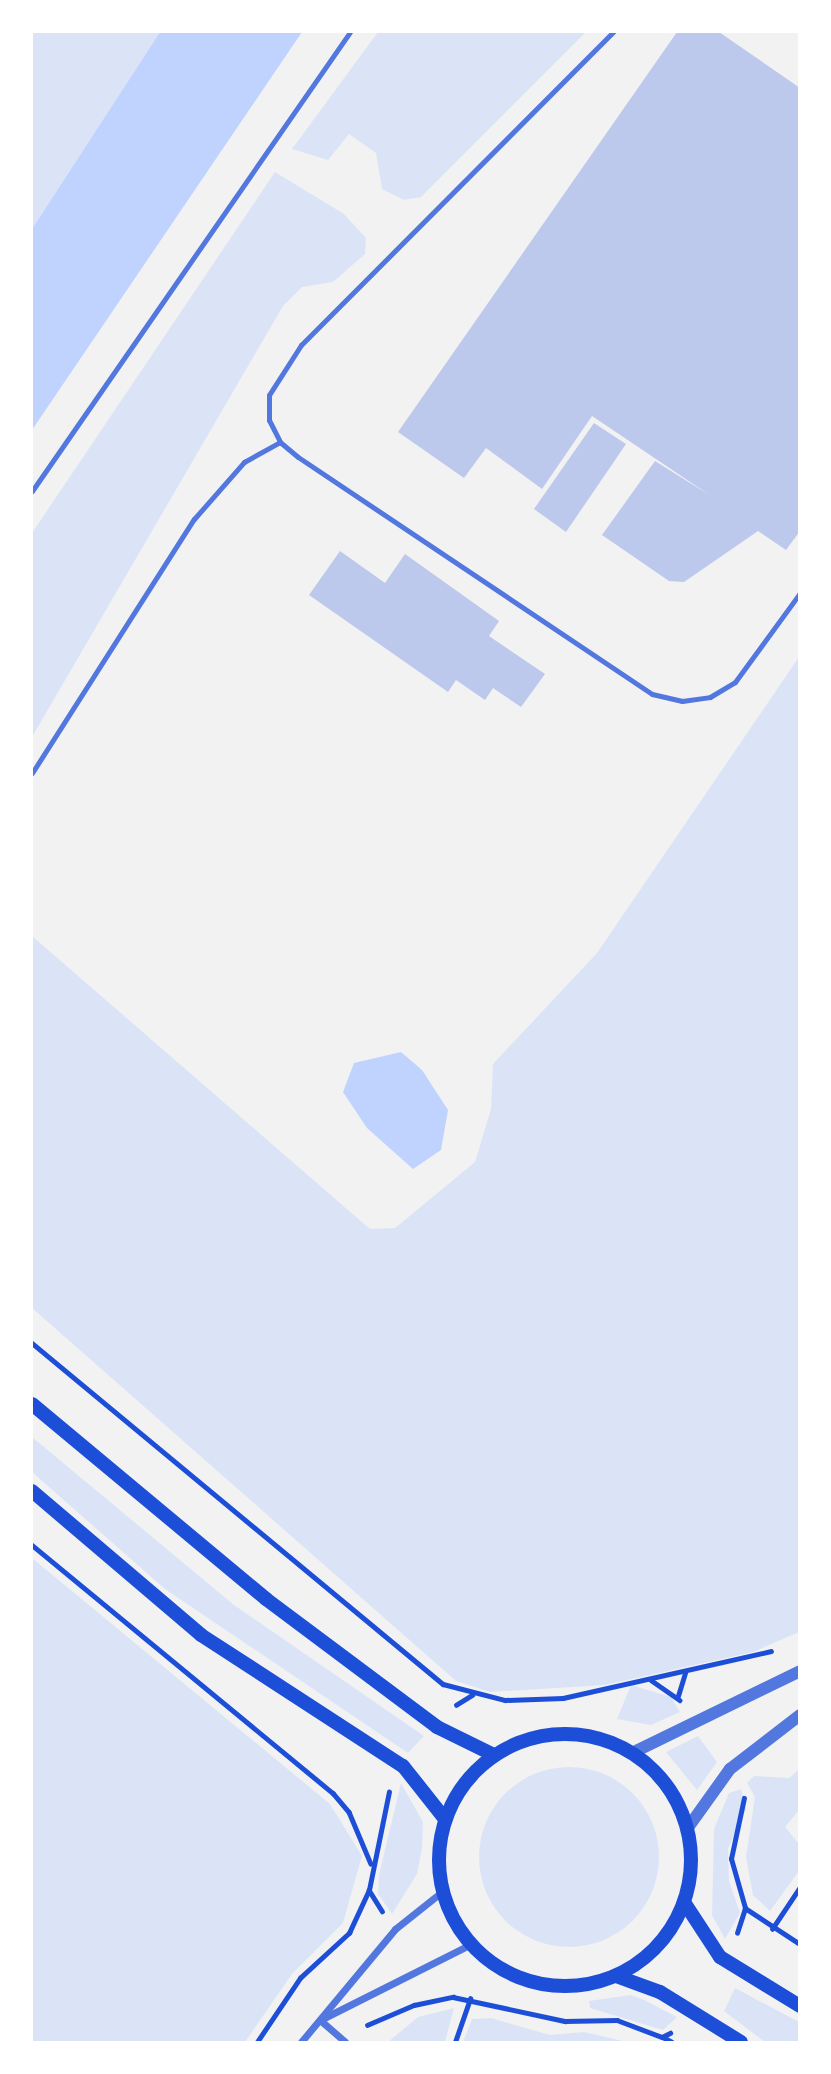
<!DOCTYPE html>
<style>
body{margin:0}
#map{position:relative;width:831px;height:2074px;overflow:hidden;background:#f2f2f2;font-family:"Asap Condensed",sans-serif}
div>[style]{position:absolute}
.green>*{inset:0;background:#dbe4f7}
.round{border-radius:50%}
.water>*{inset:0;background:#bfd3fe}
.building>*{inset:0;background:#bdc9ec}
.path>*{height:4.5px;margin:-2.25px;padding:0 2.25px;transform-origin:2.25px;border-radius:2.25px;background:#1d4ed8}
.service>*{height:5px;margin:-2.5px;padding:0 2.5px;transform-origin:2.5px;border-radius:2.5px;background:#5277de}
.minor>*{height:7px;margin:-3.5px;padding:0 3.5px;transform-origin:3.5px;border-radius:3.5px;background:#5277de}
.tertiary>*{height:12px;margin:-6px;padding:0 6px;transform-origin:6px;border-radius:6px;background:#5277de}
.secondary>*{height:14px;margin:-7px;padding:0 7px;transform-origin:7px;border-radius:7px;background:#1d4ed8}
.secondary>.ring{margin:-7px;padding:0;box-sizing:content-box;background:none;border:14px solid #1d4ed8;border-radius:50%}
span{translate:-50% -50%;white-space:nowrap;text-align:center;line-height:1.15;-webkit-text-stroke:7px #fff;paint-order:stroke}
.frame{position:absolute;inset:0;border:33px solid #fff;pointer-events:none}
</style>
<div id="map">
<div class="green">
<div style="clip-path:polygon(32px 32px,160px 32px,32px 229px)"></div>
<div style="clip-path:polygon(378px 32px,586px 32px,421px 197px,404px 200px,382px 189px,376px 153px,349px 134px,328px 160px,292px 149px)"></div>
<div style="clip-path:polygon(275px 172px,344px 214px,366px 238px,365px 254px,333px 282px,302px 287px,283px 306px,32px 737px,32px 533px)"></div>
<div style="clip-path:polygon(799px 657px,799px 1632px,753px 1652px,605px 1685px,490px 1692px,456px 1681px,32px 1308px,32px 936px,370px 1229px,395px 1228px,475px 1162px,491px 1109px,493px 1064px,597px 953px)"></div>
<div style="clip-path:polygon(32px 1437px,234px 1605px,424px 1736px,408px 1753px,165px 1589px,32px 1472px)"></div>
<div style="clip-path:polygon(32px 1558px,330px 1804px,362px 1856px,343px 1923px,292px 1974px,245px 2042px,32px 2042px)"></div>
<div style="clip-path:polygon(631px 1685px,671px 1697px,680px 1712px,651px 1725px,617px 1719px)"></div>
<div style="clip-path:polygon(698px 1736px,717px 1762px,697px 1790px,666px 1752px)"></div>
<div class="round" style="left:479px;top:1767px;width:180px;height:180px"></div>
<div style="clip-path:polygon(799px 1769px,799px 1810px,785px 1827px,799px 1844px,799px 1871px,770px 1911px,753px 1895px,746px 1857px,755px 1797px,747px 1783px,754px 1776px,789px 1778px)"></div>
<div style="clip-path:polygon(401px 1783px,423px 1822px,422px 1848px,417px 1874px,392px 1914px,378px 1894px,379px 1875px)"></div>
<div style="clip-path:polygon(741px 1789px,746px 1809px,728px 1849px,729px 1881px,740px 1913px,725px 1939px,712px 1915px,714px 1829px,729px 1793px)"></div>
<div style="clip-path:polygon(735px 1988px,799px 2022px,799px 2042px,765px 2042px,724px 2011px)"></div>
<div style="clip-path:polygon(631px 1995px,644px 2000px,677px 2017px,663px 2030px,590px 2008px,589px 2001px)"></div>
<div style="clip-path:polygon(454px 2008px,445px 2042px,388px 2042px,418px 2017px)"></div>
<div style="clip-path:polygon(491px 2018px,550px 2035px,584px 2032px,627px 2042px,463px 2042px,472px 2019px)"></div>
</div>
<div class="water">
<div style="clip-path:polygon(160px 32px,302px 32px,32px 430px,32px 229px)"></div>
<div style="clip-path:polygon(401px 1052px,422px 1070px,448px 1110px,441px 1150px,413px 1169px,367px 1128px,343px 1092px,354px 1063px)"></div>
</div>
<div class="building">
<div style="clip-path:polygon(677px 32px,719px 32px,800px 88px,800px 531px,786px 550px,758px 531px,684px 582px,669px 581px,602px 535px,655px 461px,711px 496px,592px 416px,542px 489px,486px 448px,464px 478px,398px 432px)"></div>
<div style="clip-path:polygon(594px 423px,626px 444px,566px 532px,534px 509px)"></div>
<div style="clip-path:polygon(340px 551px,385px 583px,405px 554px,499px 621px,489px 636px,545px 674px,521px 707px,493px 688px,485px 700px,456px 680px,448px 692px,309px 595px)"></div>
</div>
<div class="path">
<div style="left:32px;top:1343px;width:534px;rotate:39.68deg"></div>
<div style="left:443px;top:1684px;width:64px;rotate:14.5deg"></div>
<div style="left:505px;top:1700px;width:58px;rotate:-2deg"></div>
<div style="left:563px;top:1698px;width:213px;rotate:-12.7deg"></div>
<div style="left:32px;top:1545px;width:390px;rotate:39.5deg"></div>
<div style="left:333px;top:1793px;width:25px;rotate:50deg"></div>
<div style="left:349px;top:1812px;width:56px;rotate:67.1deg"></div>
<div style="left:651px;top:1680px;width:35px;rotate:35deg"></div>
<div style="left:678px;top:1696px;width:24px;rotate:-73deg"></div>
<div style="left:456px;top:1705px;width:19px;rotate:-32deg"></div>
<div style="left:369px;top:1890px;width:25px;rotate:58deg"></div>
<div style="left:745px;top:1908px;width:66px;rotate:33.2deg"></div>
<div style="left:772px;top:1929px;width:50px;rotate:-56.3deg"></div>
<div style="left:737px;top:1933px;width:26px;rotate:-72deg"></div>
<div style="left:745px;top:1908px;width:51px;rotate:-105.9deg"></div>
<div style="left:731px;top:1859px;width:62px;rotate:-78deg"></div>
<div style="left:367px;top:2025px;width:51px;rotate:-23.1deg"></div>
<div style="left:414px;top:2005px;width:40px;rotate:-12deg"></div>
<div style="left:453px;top:1997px;width:115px;rotate:12.1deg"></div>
<div style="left:565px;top:2021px;width:52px;rotate:-1.1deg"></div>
<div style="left:617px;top:2020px;width:48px;rotate:20.7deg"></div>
<div style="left:662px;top:2037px;width:9px;rotate:-27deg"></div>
<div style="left:663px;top:2037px;width:10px;rotate:29deg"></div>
<div style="left:257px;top:2042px;width:77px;rotate:-56.1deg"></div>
<div style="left:300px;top:1978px;width:67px;rotate:-42.6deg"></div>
<div style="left:349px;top:1933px;width:47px;rotate:-65.1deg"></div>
<div style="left:369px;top:1890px;width:100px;rotate:-78.5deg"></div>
<div style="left:455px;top:2042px;width:46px;rotate:-70.8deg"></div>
</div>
<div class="service">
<div style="left:613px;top:32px;width:442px;rotate:134.9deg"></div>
<div style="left:301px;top:345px;width:59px;rotate:122.6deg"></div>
<div style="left:269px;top:395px;width:25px;rotate:90deg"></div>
<div style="left:269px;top:420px;width:25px;rotate:63deg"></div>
<div style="left:280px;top:442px;width:23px;rotate:40deg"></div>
<div style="left:298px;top:457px;width:426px;rotate:33.8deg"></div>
<div style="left:652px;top:694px;width:31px;rotate:13deg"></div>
<div style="left:682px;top:701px;width:28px;rotate:-8deg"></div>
<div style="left:710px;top:697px;width:29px;rotate:-31deg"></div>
<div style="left:735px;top:682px;width:110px;rotate:-53.9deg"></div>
<div style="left:32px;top:491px;width:558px;rotate:-55.29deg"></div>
<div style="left:32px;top:773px;width:301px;rotate:-57.5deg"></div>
<div style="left:194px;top:519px;width:76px;rotate:-48.7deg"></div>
<div style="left:244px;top:462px;width:41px;rotate:-29.1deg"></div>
</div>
<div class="minor">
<div style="left:324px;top:2018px;width:165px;rotate:-26.7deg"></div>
<div style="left:320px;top:2020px;width:33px;rotate:41deg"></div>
<div style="left:301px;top:2042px;width:147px;rotate:-50.2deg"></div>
<div style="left:395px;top:1929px;width:61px;rotate:-38.4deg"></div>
</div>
<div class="tertiary">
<div style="left:632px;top:1753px;width:187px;rotate:-26deg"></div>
<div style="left:687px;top:1829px;width:74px;rotate:-54.4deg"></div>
<div style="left:730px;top:1769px;width:88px;rotate:-37.6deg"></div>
</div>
<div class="secondary">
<div style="left:32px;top:1404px;width:305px;rotate:39.8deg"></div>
<div style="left:266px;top:1599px;width:214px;rotate:36.8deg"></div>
<div style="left:437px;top:1727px;width:64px;rotate:26.2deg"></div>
<div style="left:32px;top:1491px;width:222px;rotate:40.4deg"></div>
<div style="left:201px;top:1635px;width:241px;rotate:33deg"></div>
<div style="left:403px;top:1766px;width:68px;rotate:51.6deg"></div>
<div class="ring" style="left:439px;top:1734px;width:238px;height:238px"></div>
<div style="left:684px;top:1902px;width:66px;rotate:56.8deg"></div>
<div style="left:720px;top:1957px;width:94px;rotate:31.5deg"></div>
<div style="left:616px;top:1976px;width:47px;rotate:20deg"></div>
<div style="left:660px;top:1992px;width:95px;rotate:31.7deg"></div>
</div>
<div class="frame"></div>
</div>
